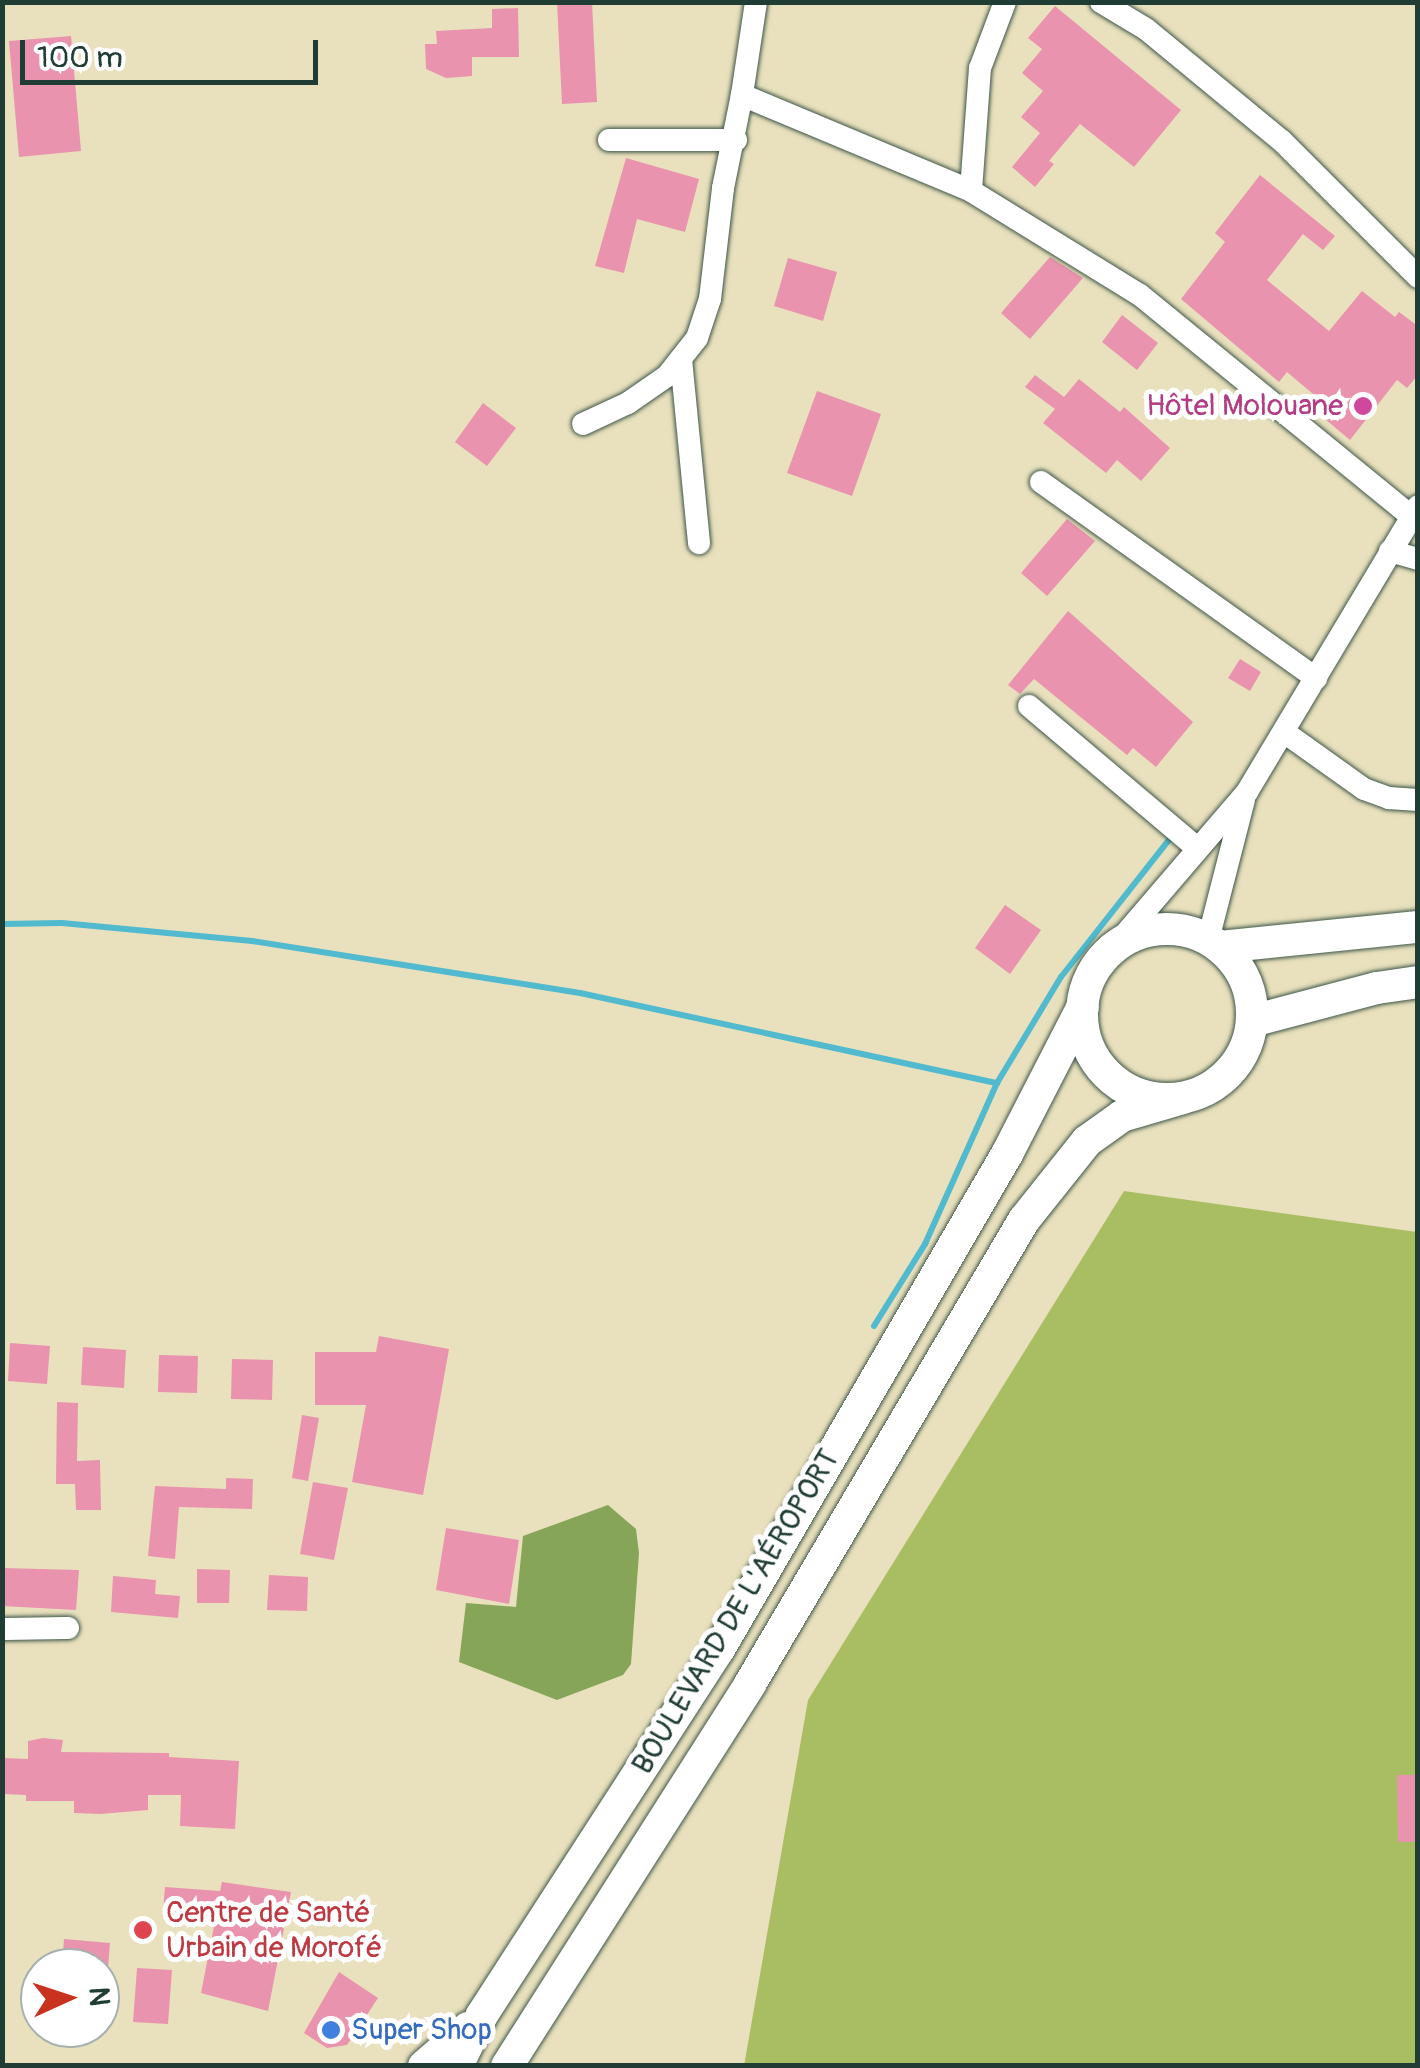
<!DOCTYPE html>
<meta charset="utf-8">
<style>
body{margin:0}
#map{position:relative;width:1420px;height:2068px;overflow:hidden;background:#e9e1bd;font-family:Pangolin,sans-serif}
div>[style]{position:absolute}
.green>*{inset:0;background:#a9be63}
.forest>*{inset:0;background:#86a559}
.stream>*{height:6px;margin:-3px;padding:0 3px;transform-origin:3px;border-radius:3px;background:#51bace}
.building>*{inset:0;background:#e993ae}
.roads{filter:drop-shadow(0 0 2px #3d5649) drop-shadow(0 0 2px #3d5649)}
.minor>*{height:22px;margin:-11px;padding:0 11px;transform-origin:11px;border-radius:11px;background:#fff}
.highway>*{height:32px;margin:-16px;padding:0 16px;transform-origin:16px;border-radius:16px;background:#fff}
.highway>.ring{margin:-16px;padding:0;box-sizing:content-box;background:none;border:32px solid #fff;border-radius:50%}
.dots>*{width:28px;height:28px;translate:-50% -50%;box-sizing:border-box;border:5px solid #fff;border-radius:50%}
span{translate:-50% -50%;white-space:nowrap;text-align:center;line-height:1.15;-webkit-text-stroke:10px #fff;paint-order:stroke}
.hotel-label{font-size:30px;color:#b23c85}
.right{translate:-100% -50%;text-align:right}
.street-label{font-size:30px;color:#1f3d34}
.health-label{font-size:30px;color:#be3a42}
.left{translate:0 -50%;text-align:left}
.shop-label{font-size:30px;color:#366cbe}
.frame{position:absolute;inset:0;border:5px solid #1f3d34;pointer-events:none}
.north{position:absolute;left:20px;top:1948px;width:100px;height:100px;box-sizing:border-box;background:#fff;border:2px solid #a5b1ae;border-radius:50%;rotate:87deg;font-size:28px;font-weight:700;line-height:40px;text-align:center;color:#1f3d34}
.north::after{content:'';display:block;margin:auto;width:35px;height:45px;background:#c8321e;clip-path:polygon(50% 0,100% 100%,50% 72%,0 100%)}
.scale{position:absolute;left:20px;top:40px;width:298px;height:45px;box-sizing:border-box;border:5px solid #1f3d34;border-top:0;padding-left:12px;font-size:30px;line-height:35px;white-space:nowrap;color:#1f3d34;-webkit-text-stroke:8px #fff;paint-order:stroke}
</style>
<div id="map">
<div class="green">
<div style="clip-path:polygon(1124px 1191px,1417px 1232px,1417px 2065px,744px 2066px,808px 1700px)"></div>
</div>
<div class="forest">
<div style="clip-path:polygon(608px 1505px,636px 1529px,639px 1553px,631px 1664px,623px 1675px,557px 1700px,459px 1662px,466px 1603px,516px 1607px,523px 1536px)"></div>
</div>
<div class="stream">
<div style="left:2px;top:924px;width:60px;rotate:-1deg"></div>
<div style="left:62px;top:923px;width:191px;rotate:5.4deg"></div>
<div style="left:252px;top:941px;width:332px;rotate:9deg"></div>
<div style="left:580px;top:993px;width:427px;rotate:12.2deg"></div>
<div style="left:874px;top:1326px;width:97px;rotate:-58.1deg"></div>
<div style="left:925px;top:1244px;width:176px;rotate:-65.9deg"></div>
<div style="left:997px;top:1083px;width:124px;rotate:-58.9deg"></div>
<div style="left:1061px;top:977px;width:179px;rotate:-51.8deg"></div>
</div>
<div class="building">
<div style="clip-path:polygon(557px 2px,592px 2px,597px 102px,562px 104px)"></div>
<div style="clip-path:polygon(1055px 6px,1181px 110px,1134px 167px,1080px 124px,1049px 161px,1054px 164px,1035px 187px,1012px 167px,1040px 133px,1021px 117px,1043px 91px,1022px 73px,1042px 49px,1028px 38px)"></div>
<div style="clip-path:polygon(518px 8px,519px 57px,472px 57px,472px 76px,446px 78px,426px 69px,425px 44px,437px 44px,436px 31px,492px 28px,492px 9px)"></div>
<div style="clip-path:polygon(71px 36px,81px 151px,19px 157px,9px 41px)"></div>
<div style="clip-path:polygon(626px 158px,699px 179px,685px 232px,637px 219px,624px 273px,595px 266px)"></div>
<div style="clip-path:polygon(1260px 175px,1335px 236px,1323px 250px,1303px 234px,1267px 280px,1329px 331px,1362px 291px,1395px 317px,1399px 312px,1418px 326px,1418px 375px,1407px 388px,1397px 380px,1350px 440px,1319px 414px,1326px 405px,1287px 372px,1279px 382px,1181px 299px,1225px 242px,1215px 233px)"></div>
<div style="clip-path:polygon(1050px 257px,1083px 278px,1030px 339px,1001px 313px)"></div>
<div style="clip-path:polygon(788px 258px,837px 272px,823px 321px,774px 306px)"></div>
<div style="clip-path:polygon(1122px 315px,1158px 343px,1137px 370px,1102px 342px)"></div>
<div style="clip-path:polygon(1035px 375px,1064px 397px,1079px 379px,1120px 412px,1124px 407px,1170px 448px,1141px 481px,1117px 460px,1106px 473px,1043px 423px,1055px 409px,1025px 387px)"></div>
<div style="clip-path:polygon(817px 391px,881px 414px,852px 496px,787px 473px)"></div>
<div style="clip-path:polygon(483px 403px,516px 428px,487px 466px,455px 442px)"></div>
<div style="clip-path:polygon(1067px 519px,1095px 541px,1047px 596px,1021px 573px)"></div>
<div style="clip-path:polygon(1068px 611px,1193px 722px,1156px 767px,1133px 748px,1127px 755px,1034px 679px,1020px 694px,1008px 685px)"></div>
<div style="clip-path:polygon(1240px 659px,1261px 672px,1250px 691px,1228px 678px)"></div>
<div style="clip-path:polygon(1005px 905px,1041px 930px,1010px 974px,975px 948px)"></div>
<div style="clip-path:polygon(379px 1336px,449px 1349px,423px 1495px,352px 1482px,366px 1405px,315px 1405px,315px 1352px,376px 1352px)"></div>
<div style="clip-path:polygon(10px 1343px,50px 1346px,47px 1384px,8px 1381px)"></div>
<div style="clip-path:polygon(83px 1347px,126px 1350px,124px 1388px,81px 1385px)"></div>
<div style="clip-path:polygon(159px 1355px,198px 1356px,197px 1393px,158px 1392px)"></div>
<div style="clip-path:polygon(232px 1359px,273px 1360px,272px 1400px,231px 1399px)"></div>
<div style="clip-path:polygon(57px 1402px,78px 1403px,77px 1461px,100px 1460px,101px 1510px,76px 1510px,75px 1484px,56px 1484px)"></div>
<div style="clip-path:polygon(302px 1415px,319px 1418px,308px 1481px,292px 1478px)"></div>
<div style="clip-path:polygon(226px 1478px,253px 1479px,252px 1509px,179px 1507px,175px 1559px,148px 1556px,155px 1486px,226px 1489px)"></div>
<div style="clip-path:polygon(313px 1482px,348px 1488px,334px 1560px,300px 1554px)"></div>
<div style="clip-path:polygon(446px 1528px,519px 1540px,509px 1604px,436px 1590px)"></div>
<div style="clip-path:polygon(2px 1568px,79px 1570px,76px 1610px,2px 1606px)"></div>
<div style="clip-path:polygon(197px 1569px,230px 1570px,229px 1603px,197px 1603px)"></div>
<div style="clip-path:polygon(269px 1575px,308px 1577px,307px 1611px,267px 1610px)"></div>
<div style="clip-path:polygon(113px 1576px,156px 1580px,155px 1594px,180px 1596px,178px 1618px,111px 1612px)"></div>
<div style="clip-path:polygon(43px 1738px,63px 1740px,61px 1752px,169px 1753px,169px 1757px,239px 1761px,235px 1829px,180px 1826px,181px 1795px,148px 1795px,148px 1810px,100px 1814px,74px 1813px,74px 1801px,26px 1801px,26px 1795px,2px 1794px,2px 1758px,28px 1759px,28px 1741px)"></div>
<div style="clip-path:polygon(1397px 1775px,1418px 1775px,1418px 1842px,1398px 1842px)"></div>
<div style="clip-path:polygon(222px 1882px,291px 1892px,268px 2011px,201px 1993px,216px 1916px,163px 1911px,165px 1887px,220px 1891px)"></div>
<div style="clip-path:polygon(64px 1939px,110px 1943px,108px 1968px,62px 1968px)"></div>
<div style="clip-path:polygon(137px 1968px,172px 1970px,168px 2024px,133px 2022px)"></div>
<div style="clip-path:polygon(339px 1972px,378px 1998px,347px 2045px,327px 2048px,304px 2033px)"></div>
</div>
<div class="roads">
<div class="minor">
<div style="left:756px;top:2px;width:94px;rotate:98.6deg"></div>
<div style="left:742px;top:95px;width:248px;rotate:22.7deg"></div>
<div style="left:1005px;top:2px;width:71px;rotate:110.7deg"></div>
<div style="left:980px;top:68px;width:123px;rotate:94.2deg"></div>
<div style="left:971px;top:191px;width:198px;rotate:31.6deg"></div>
<div style="left:1140px;top:295px;width:350px;rotate:39.2deg"></div>
<div style="left:1101px;top:2px;width:52px;rotate:31deg"></div>
<div style="left:1146px;top:29px;width:176px;rotate:39.5deg"></div>
<div style="left:1282px;top:141px;width:192px;rotate:45deg"></div>
<div style="left:609px;top:140px;width:127px"></div>
<div style="left:681px;top:359px;width:185px;rotate:84.4deg"></div>
<div style="left:583px;top:424px;width:50px;rotate:-25deg"></div>
<div style="left:628px;top:403px;width:47px;rotate:-34.7deg"></div>
<div style="left:667px;top:376px;width:48px;rotate:-51.7deg"></div>
<div style="left:697px;top:338px;width:41px;rotate:-71.6deg"></div>
<div style="left:710px;top:299px;width:112px;rotate:-83.3deg"></div>
<div style="left:723px;top:188px;width:95px;rotate:-78.5deg"></div>
<div style="left:1041px;top:482px;width:338px;rotate:35.5deg"></div>
<div style="left:1390px;top:551px;width:29px;rotate:16deg"></div>
<div style="left:1029px;top:706px;width:221px;rotate:40.2deg"></div>
<div style="left:1284px;top:732px;width:98px;rotate:35.5deg"></div>
<div style="left:1364px;top:789px;width:27px;rotate:20deg"></div>
<div style="left:1389px;top:798px;width:29px;rotate:4deg"></div>
<div style="left:1208px;top:940px;width:145px;rotate:-75.6deg"></div>
<div style="left:1115px;top:946px;width:203px;rotate:-49.4deg"></div>
<div style="left:1247px;top:792px;width:333px;rotate:-59.1deg"></div>
<div style="left:2px;top:1629px;width:66px;rotate:-0.9deg"></div>
</div>
<div class="highway">
<div class="ring" style="left:1082px;top:929px;width:138px;height:138px"></div>
<div style="left:1220px;top:947px;width:199px;rotate:-5.8deg"></div>
<div style="left:1252px;top:1021px;width:129px;rotate:-14.8deg"></div>
<div style="left:1377px;top:988px;width:41px;rotate:-8.3deg"></div>
<div style="left:424px;top:2066px;width:58px;rotate:-40.8deg"></div>
<div style="left:457px;top:2066px;width:57px;rotate:-63.9deg"></div>
<div style="left:482px;top:2015px;width:436px;rotate:-57.1deg"></div>
<div style="left:719px;top:1649px;width:573px;rotate:-59.81deg"></div>
<div style="left:1007px;top:1154px;width:166px;rotate:-62.8deg"></div>
<div style="left:507px;top:2066px;width:453px;rotate:-57.5deg"></div>
<div style="left:750px;top:1684px;width:539px;rotate:-59.44deg"></div>
<div style="left:1024px;top:1220px;width:101px;rotate:-51.4deg"></div>
<div style="left:1087px;top:1141px;width:43px;rotate:-35.5deg"></div>
<div style="left:1122px;top:1116px;width:64px;rotate:-16.4deg"></div>
</div>
</div>
<div class="dots">
<div style="left:1363px;top:406px;background:#d1479c"></div>
<div style="left:143px;top:1930px;background:#e0444e"></div>
<div style="left:331px;top:2030px;background:#3f7fe0"></div>
</div>
<div class="hotel-label">
<span class="right" style="left:1343px;top:406px">Hôtel Molouane</span>
</div>
<div class="street-label">
<span style="left:736px;top:1612px;rotate:-59deg">BOULEVARD DE L'AÉROPORT</span>
</div>
<div class="health-label">
<span class="left" style="left:166px;top:1930px">Centre de Santé<br>Urbain de Morofé</span>
</div>
<div class="shop-label">
<span class="left" style="left:351px;top:2030px">Super Shop</span>
</div>
<div class="frame"></div>
<div class="north">N</div>
<div class="scale">100 m</div>
</div>
